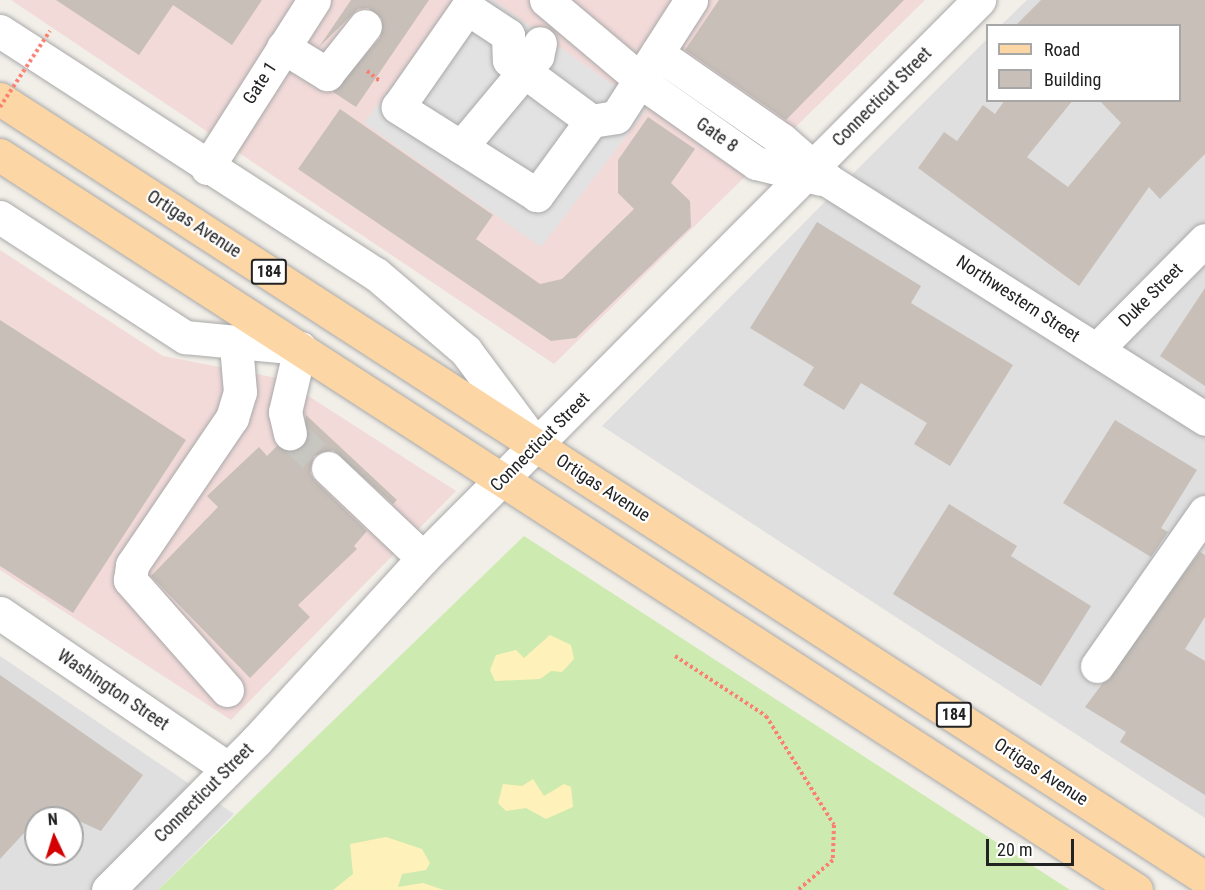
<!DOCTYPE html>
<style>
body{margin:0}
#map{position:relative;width:1205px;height:890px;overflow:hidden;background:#f2efe9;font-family:"Roboto Condensed",sans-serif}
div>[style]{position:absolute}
.residential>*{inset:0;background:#e0dfdf}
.commercial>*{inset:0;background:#f2dad9}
.grass>*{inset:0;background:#cdebb0}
.sand>*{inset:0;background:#fff1ba}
.parking>*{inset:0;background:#e2e2e2}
.building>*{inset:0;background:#c7bfb8}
.minor-tunnel>*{height:33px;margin-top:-16.5px;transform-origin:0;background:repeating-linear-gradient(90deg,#c8c6c1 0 33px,transparent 0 49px)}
.path>*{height:4px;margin-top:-2px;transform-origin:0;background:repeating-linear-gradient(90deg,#fa8072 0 3px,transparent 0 6px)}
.roads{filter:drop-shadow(0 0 2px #a9a9a9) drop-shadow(0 0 2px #a9a9a9)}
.minor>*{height:33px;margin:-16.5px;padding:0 16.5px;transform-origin:16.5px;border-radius:16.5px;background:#fff}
.major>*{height:33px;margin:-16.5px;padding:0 16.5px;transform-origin:16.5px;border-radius:16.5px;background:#fcd6a4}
.path-bridge>*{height:4px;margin-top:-2px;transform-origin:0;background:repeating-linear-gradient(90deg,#fa8072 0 3px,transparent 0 6px)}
span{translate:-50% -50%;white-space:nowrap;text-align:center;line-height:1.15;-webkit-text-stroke:4.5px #fff;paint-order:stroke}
.shield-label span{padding:2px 4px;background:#fff;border:2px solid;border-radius:4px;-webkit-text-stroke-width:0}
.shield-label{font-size:16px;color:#222;font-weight:700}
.street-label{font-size:18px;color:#222}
.legend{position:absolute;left:986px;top:24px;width:195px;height:78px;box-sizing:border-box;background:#fff;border:2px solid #a7a7a7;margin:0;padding:8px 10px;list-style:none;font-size:18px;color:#222}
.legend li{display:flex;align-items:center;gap:12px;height:30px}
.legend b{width:30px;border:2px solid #a7a7a7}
.north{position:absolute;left:24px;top:806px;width:60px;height:60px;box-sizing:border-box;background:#fff;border:2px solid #a7a7a7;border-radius:50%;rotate:356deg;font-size:16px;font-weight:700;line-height:24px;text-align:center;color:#222}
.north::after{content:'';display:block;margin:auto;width:21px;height:27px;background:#d40000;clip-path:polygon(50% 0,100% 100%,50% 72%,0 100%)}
.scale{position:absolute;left:986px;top:839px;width:88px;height:27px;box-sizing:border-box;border:3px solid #222;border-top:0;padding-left:8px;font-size:18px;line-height:21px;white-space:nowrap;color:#222;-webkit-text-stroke:4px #fff;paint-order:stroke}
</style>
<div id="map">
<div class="residential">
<div style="clip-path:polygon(1027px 0,1205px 0,1205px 818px,602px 426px,987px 39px,988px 100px,1180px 100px,1180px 26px,1001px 25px)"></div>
<div style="clip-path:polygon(evenodd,0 656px,234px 814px,158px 890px,0 890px,0 656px,36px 818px,72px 818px,72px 854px,36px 854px,36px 818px)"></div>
</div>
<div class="commercial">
<div style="clip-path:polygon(11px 0,925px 0,554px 364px)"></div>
<div style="clip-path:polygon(0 250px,163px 356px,282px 379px,456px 491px,231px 720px,0 570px)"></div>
</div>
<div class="grass">
<div style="clip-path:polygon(524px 536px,1070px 890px,158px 890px)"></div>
</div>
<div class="sand">
<div style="clip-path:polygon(550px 635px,571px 645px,574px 659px,562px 672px,551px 671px,540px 679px,495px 681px,490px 670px,496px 655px,516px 650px,524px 658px)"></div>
<div style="clip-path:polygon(533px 779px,544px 796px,564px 784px,571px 787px,573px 807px,546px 819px,526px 808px,506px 811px,498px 803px,503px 784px,522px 786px)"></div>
<div style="clip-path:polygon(386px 837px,422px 849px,430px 863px,426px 870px,402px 874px,398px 887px,423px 883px,444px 890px,333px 890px,353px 874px,350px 844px)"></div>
</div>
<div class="parking">
<div style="clip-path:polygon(456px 0,493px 0,647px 109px,541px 247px,364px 123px)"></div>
</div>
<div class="building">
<div style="clip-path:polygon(56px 0,262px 0,232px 45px,173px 5px,139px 55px)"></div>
<div style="clip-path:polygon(351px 0,429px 0,356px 107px,333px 92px,380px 38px,382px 19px,368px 8px,358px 9px,319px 47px)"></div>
<div style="clip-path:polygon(719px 0,904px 0,786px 120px,685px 50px)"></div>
<div style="clip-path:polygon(1041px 0,1205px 0,1205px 154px,1160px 199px,1149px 187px,1079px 286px,918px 168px,944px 132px,957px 141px,983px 105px,995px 114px,1005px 100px,1073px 100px,1027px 157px,1068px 187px,1121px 123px,1099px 100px,1179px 100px,1179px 26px,1015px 26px)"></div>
<div style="clip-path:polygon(340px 109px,493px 215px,476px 239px,540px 284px,562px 279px,634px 209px,618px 193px,618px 160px,648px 117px,695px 149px,671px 183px,690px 201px,691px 227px,576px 338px,551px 341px,298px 169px)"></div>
<div style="clip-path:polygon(817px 222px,921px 286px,911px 303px,1013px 365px,950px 466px,914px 444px,927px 423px,861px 383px,844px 410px,803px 385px,814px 367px,750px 328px)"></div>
<div style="clip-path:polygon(1205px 288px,1205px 386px,1160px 356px)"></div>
<div style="clip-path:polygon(0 320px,186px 440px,73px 613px,0 566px)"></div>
<div style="clip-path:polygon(306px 415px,397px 500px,393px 504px,333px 450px,314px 456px,310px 473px,315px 481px,367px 531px,354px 546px,357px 549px,298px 605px,310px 617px,250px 678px,151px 576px,218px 507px,207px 496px,259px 447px,267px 456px,277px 446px,294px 451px,303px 446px)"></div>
<div style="clip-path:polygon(1115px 420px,1197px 470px,1161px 528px,1168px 532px,1151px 557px,1063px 503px)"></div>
<div style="clip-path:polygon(949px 504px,1017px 546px,1011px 556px,1091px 606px,1041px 686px,893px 594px)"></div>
<div style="clip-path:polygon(1200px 552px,1205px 555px,1205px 617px,1185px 649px,1205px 661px,1205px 795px,1120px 742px,1126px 732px,1085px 707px)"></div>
<div style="clip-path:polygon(0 675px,143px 775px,101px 831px,48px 807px,0 859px)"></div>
</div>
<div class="minor-tunnel">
<div style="left:290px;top:433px;width:52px;rotate:42.6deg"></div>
</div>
<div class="path">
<div style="left:367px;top:71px;width:16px;rotate:38deg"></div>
<div style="left:675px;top:656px;width:109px;rotate:33.4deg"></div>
<div style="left:766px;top:716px;width:128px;rotate:58deg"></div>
<div style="left:834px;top:825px;width:35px;rotate:92deg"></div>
<div style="left:833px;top:860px;width:46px;rotate:139.4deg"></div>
</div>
<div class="roads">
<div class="minor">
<div style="left:546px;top:0;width:141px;rotate:40.1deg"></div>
<div style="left:654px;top:91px;width:125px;rotate:35.2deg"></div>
<div style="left:756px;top:163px;width:67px;rotate:13.8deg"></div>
<div style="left:467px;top:8px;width:49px;rotate:33.4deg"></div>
<div style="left:508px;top:35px;width:25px;rotate:88deg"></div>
<div style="left:509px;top:60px;width:102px;rotate:36.6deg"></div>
<div style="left:591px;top:121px;width:92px;rotate:126.1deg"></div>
<div style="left:537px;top:195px;width:165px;rotate:-147.7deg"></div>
<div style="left:398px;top:107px;width:121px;rotate:-55.1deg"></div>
<div style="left:0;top:31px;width:448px;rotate:32.9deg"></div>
<div style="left:376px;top:274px;width:118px;rotate:40.5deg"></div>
<div style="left:466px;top:351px;width:117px;rotate:53.3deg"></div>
<div style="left:283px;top:47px;width:52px;rotate:31.5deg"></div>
<div style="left:327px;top:74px;width:61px;rotate:-51.6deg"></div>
<div style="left:657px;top:53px;width:152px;rotate:34.8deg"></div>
<div style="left:782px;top:140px;width:62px;rotate:41.1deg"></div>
<div style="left:829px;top:181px;width:445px;rotate:32.3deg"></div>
<div style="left:591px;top:121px;width:25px;rotate:-9deg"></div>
<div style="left:616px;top:117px;width:139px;rotate:-57.3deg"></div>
<div style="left:461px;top:147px;width:119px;rotate:-50.1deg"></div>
<div style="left:537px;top:56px;width:13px;rotate:-77deg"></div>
<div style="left:207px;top:168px;width:199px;rotate:-57.5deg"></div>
<div style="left:0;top:217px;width:221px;rotate:33deg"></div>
<div style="left:185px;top:337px;width:116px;rotate:5.5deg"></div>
<div style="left:300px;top:348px;width:66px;rotate:103.2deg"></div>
<div style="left:285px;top:412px;width:22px;rotate:77deg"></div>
<div style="left:1097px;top:349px;width:153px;rotate:-45.3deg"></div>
<div style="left:328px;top:468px;width:131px;rotate:43.5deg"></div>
<div style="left:0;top:613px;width:275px;rotate:34.3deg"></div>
<div style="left:1097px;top:666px;width:188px;rotate:-55deg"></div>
<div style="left:227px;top:690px;width:147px;rotate:-131.4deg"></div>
<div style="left:130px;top:580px;width:15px;rotate:-82deg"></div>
<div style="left:132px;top:565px;width:178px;rotate:-55.8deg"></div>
<div style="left:232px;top:418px;width:27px;rotate:-73deg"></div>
<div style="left:240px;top:392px;width:47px;rotate:-94.9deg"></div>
<div style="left:108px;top:890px;width:211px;rotate:-45.2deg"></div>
<div style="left:257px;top:740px;width:246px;rotate:-47.6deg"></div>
<div style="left:423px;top:558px;width:788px;rotate:-45.1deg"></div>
</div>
<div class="major">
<div style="left:0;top:99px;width:1435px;rotate:32.88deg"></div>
<div style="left:0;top:155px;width:1353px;rotate:32.9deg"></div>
</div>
</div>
<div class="path-bridge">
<div style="left:0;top:107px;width:91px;rotate:-56.7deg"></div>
</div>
<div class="shield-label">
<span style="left:269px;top:272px">184</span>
<span style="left:954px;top:715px">184</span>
</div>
<div class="street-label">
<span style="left:260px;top:83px;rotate:-57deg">Gate 1</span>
<span style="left:882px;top:97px;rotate:-45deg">Connecticut Street</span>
<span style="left:717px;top:135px;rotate:35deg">Gate 8</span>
<span style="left:194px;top:224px;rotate:33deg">Ortigas Avenue</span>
<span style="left:1151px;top:295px;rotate:-45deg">Duke Street</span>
<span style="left:1018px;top:299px;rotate:33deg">Northwestern Street</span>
<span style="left:540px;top:442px;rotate:-45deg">Connecticut Street</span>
<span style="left:603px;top:488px;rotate:33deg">Ortigas Avenue</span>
<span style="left:113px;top:690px;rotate:34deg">Washington Street</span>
<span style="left:1041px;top:772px;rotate:33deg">Ortigas Avenue</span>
<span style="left:204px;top:793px;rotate:-45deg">Connecticut Street</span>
</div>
<ul class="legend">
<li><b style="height:8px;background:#fcd6a4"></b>Road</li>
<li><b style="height:16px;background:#c7bfb8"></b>Building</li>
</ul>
<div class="north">N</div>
<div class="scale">20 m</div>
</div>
